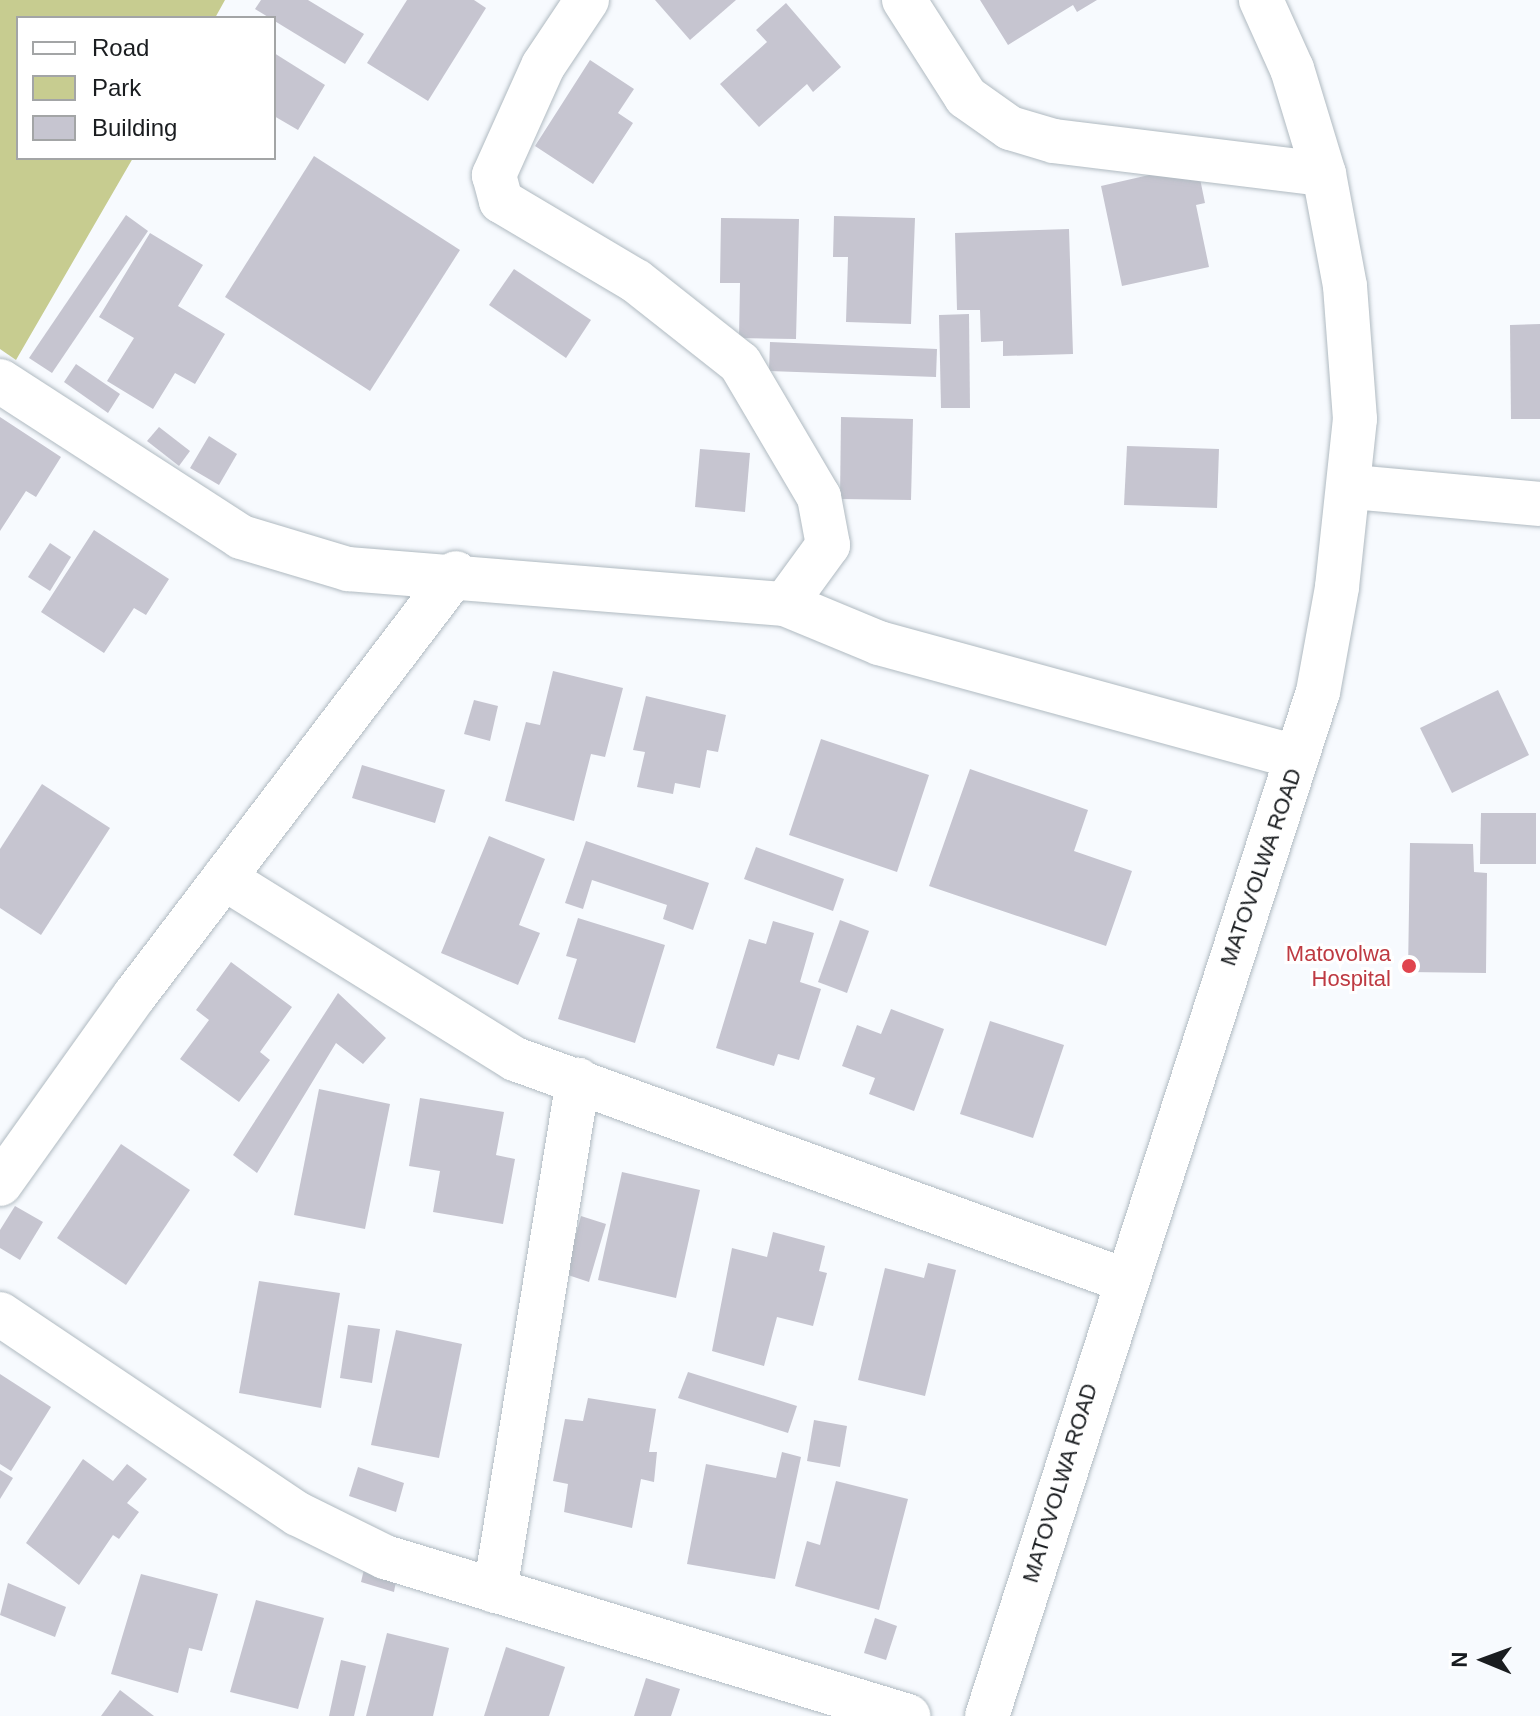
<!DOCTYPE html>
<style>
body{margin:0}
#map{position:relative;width:1540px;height:1716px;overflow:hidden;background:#f7fafe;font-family:Arial,sans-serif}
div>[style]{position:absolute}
.green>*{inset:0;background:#c7cc90}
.building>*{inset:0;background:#c6c5d0}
.roads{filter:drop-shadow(0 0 2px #b0bac1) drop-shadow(0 0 2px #b0bac1)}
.street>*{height:44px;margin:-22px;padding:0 22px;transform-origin:22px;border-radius:22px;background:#fff}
.dots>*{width:22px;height:22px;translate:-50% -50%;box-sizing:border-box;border:4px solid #fff;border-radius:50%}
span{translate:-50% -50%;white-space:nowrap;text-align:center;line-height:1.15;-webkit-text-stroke:6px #fff;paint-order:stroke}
.street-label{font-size:22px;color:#1a1d20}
.health-label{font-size:22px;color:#be3a42}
.right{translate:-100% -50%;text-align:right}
.legend{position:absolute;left:16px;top:16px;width:260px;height:144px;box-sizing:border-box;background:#fff;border:2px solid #a3a5a6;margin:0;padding:10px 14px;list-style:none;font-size:24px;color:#1a1d20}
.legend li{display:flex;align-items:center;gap:16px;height:40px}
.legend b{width:40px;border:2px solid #a3a5a6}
.north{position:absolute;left:1444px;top:1620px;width:80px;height:80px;-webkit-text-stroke:6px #fff;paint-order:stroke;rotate:271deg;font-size:22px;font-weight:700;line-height:32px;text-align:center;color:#1a1d20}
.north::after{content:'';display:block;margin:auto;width:28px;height:36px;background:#1a1d20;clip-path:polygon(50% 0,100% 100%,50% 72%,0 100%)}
</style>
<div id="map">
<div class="green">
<div style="clip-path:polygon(0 0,225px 0,215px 18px,18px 18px,18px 158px,133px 158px,16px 360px,0 349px)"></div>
</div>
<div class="building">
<div style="clip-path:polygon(261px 0,308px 0,364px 34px,345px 64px,255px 9px)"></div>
<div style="clip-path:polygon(407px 0,474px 0,486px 8px,428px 101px,367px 63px)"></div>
<div style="clip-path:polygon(655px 0,736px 0,690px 40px)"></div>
<div style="clip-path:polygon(980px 0,1097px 0,1077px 12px,1073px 5px,1008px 45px)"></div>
<div style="clip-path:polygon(786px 3px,841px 67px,813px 92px,807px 84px,759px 127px,720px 84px,767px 42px,756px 30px)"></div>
<div style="clip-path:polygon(274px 53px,325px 85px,298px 130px,274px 116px)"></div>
<div style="clip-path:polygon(590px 60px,634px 89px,618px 113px,633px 123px,593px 184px,535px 146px)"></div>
<div style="clip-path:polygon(314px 156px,460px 250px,370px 391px,225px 297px)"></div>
<div style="clip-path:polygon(1197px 164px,1205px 203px,1196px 205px,1209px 267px,1122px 286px,1101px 186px)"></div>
<div style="clip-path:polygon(126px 215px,148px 231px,52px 373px,29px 358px)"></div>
<div style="clip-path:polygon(834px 216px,915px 218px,911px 324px,846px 322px,848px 257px,833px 257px)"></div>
<div style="clip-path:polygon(721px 218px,799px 219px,796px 339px,739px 338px,740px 283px,720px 283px)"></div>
<div style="clip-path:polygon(1069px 229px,1073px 354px,1003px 356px,1003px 341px,981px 342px,980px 310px,957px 310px,955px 233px)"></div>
<div style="clip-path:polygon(150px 233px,203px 265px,178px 306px,225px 334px,195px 384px,175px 373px,153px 409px,107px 381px,134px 338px,99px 317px)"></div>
<div style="clip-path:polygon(514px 269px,591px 320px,566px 358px,489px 305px)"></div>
<div style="clip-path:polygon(969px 314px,970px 408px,941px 408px,939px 315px)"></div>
<div style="clip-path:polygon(1540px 324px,1540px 419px,1511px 419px,1510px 325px)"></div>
<div style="clip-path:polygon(770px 342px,937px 349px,936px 377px,769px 371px)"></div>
<div style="clip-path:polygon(76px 364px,120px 394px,108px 413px,64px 382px)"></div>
<div style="clip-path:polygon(0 417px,61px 457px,36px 497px,26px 491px,0 531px)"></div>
<div style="clip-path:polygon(841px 417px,913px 419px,911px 500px,840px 499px)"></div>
<div style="clip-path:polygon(159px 427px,190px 451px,179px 466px,147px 441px)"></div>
<div style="clip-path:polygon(209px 436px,237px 454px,219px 485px,190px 468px)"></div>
<div style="clip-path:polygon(1127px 446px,1219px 449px,1217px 508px,1124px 505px)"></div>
<div style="clip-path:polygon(700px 449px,750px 453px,745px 512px,695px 507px)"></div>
<div style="clip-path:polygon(94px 530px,169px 579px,146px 615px,134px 608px,104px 653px,41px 612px)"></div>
<div style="clip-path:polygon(50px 543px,71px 557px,50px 591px,28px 577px)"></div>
<div style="clip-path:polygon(553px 671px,623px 688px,605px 757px,591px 754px,574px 821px,505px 801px,526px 722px,540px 725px)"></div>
<div style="clip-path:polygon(1498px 690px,1529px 755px,1452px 793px,1420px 728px)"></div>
<div style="clip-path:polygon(646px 696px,726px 715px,718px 752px,707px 750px,700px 788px,675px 783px,673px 794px,637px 787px,645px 752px,633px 750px)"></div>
<div style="clip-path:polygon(474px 700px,498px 706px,490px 741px,464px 734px)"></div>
<div style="clip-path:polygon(821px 739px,929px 775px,897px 872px,789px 835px)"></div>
<div style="clip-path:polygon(362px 765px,445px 790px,435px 823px,352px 798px)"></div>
<div style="clip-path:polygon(970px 769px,1088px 810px,1074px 851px,1132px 871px,1106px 946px,929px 886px)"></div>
<div style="clip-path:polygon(42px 784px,110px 828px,41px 935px,0 908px,0 849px)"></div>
<div style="clip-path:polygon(1481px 813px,1536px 813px,1536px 864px,1480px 864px)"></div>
<div style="clip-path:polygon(489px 836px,545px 859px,519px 925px,540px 933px,518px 985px,441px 953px)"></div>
<div style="clip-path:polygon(586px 841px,709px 883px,693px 930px,663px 919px,667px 905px,592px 880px,583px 909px,565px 903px)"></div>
<div style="clip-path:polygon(1410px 843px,1473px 844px,1474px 872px,1487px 873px,1486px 973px,1408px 972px)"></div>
<div style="clip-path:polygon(756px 847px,844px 879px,833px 911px,744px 879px)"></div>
<div style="clip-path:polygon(578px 918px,665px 945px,635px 1043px,558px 1019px,577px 959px,566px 956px)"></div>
<div style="clip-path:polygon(840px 920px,869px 931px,847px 993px,818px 982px)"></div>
<div style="clip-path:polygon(773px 921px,814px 933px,800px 982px,821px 989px,799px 1060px,778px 1054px,774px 1066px,716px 1048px,749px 939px,766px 944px)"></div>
<div style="clip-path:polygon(231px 962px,292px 1007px,260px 1052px,270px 1060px,239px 1102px,180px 1059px,209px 1020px,196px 1010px)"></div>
<div style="clip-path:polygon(338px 993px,386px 1038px,363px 1064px,336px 1043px,257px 1173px,233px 1155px)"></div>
<div style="clip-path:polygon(891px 1009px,944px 1029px,914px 1111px,869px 1094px,875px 1078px,842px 1066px,857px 1025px,881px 1034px)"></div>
<div style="clip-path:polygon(990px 1021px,1064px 1045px,1033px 1138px,960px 1114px)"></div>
<div style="clip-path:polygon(319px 1089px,390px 1104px,365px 1229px,294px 1215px)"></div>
<div style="clip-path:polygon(420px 1098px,504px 1112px,496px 1155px,515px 1159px,503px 1224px,433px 1212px,440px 1171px,409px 1166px)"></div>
<div style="clip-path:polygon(121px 1144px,190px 1190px,126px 1285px,57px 1238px)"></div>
<div style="clip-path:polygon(622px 1172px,700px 1190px,676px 1298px,598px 1280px)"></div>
<div style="clip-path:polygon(15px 1206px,43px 1222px,20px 1260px,0 1248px,0 1230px)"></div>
<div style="clip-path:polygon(581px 1216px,606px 1224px,589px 1282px,565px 1274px)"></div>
<div style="clip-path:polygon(773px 1232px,825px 1246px,819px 1271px,827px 1273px,813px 1326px,777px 1317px,764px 1366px,712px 1351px,732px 1248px,767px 1257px)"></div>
<div style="clip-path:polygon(928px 1263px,956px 1270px,925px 1396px,858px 1380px,885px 1268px,924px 1278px)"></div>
<div style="clip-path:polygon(259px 1281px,340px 1293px,321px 1408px,239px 1393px)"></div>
<div style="clip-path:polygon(348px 1325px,380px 1329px,372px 1383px,340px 1378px)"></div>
<div style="clip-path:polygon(396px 1330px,462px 1344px,439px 1458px,371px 1445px)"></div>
<div style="clip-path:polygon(688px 1372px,797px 1406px,788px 1433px,678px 1398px)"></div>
<div style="clip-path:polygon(0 1374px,51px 1407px,11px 1471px,0 1464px)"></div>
<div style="clip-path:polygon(588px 1398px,656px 1409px,649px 1452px,657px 1452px,654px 1482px,641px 1479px,632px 1528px,564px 1512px,568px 1484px,553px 1481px,565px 1419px,583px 1421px)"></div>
<div style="clip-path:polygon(814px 1420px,847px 1426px,840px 1467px,807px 1461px)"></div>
<div style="clip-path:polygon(782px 1452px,801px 1457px,775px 1579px,687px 1564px,706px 1464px,776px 1478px)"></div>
<div style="clip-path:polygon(83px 1459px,113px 1481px,127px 1464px,147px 1479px,127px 1503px,139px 1512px,119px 1539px,113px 1535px,79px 1585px,26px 1543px)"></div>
<div style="clip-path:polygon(358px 1467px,404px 1483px,396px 1512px,349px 1496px)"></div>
<div style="clip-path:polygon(0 1470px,13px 1478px,0 1499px)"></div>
<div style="clip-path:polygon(836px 1481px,908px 1499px,879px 1610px,795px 1586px,807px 1541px,820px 1545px)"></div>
<div style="clip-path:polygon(367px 1557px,399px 1566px,394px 1592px,361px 1582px)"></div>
<div style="clip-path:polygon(141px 1574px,218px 1594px,202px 1651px,189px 1648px,178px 1693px,111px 1674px)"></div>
<div style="clip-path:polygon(8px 1583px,66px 1607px,55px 1637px,0 1615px)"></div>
<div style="clip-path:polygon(256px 1600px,324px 1618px,298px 1709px,230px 1692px)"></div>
<div style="clip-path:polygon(875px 1618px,897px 1626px,886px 1660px,864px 1653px)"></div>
<div style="clip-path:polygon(387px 1633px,449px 1648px,433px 1716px,366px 1716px)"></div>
<div style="clip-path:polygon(506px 1647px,565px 1667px,549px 1716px,484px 1716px)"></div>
<div style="clip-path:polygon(341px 1660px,366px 1666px,354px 1716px,329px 1716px)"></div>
<div style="clip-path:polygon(646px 1678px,680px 1689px,671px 1716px,634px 1716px)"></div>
<div style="clip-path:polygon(120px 1690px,154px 1716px,101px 1716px)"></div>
</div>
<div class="roads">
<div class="street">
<div style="left:587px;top:0;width:79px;rotate:123.7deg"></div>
<div style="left:543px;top:66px;width:120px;rotate:114.2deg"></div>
<div style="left:494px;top:175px;width:27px;rotate:75deg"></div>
<div style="left:501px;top:201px;width:157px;rotate:30.7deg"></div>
<div style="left:636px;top:281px;width:132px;rotate:38.3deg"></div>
<div style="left:740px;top:363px;width:156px;rotate:59.5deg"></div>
<div style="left:819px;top:497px;width:49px;rotate:79.4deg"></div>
<div style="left:828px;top:545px;width:73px;rotate:126.1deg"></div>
<div style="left:904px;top:0;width:115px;rotate:57.4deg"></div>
<div style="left:966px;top:97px;width:54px;rotate:35.2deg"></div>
<div style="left:1010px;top:128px;width:46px;rotate:16.5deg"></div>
<div style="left:1054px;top:141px;width:272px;rotate:7deg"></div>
<div style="left:0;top:381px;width:287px;rotate:32.9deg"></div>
<div style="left:241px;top:537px;width:112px;rotate:16.7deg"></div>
<div style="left:348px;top:569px;width:438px;rotate:4.6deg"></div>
<div style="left:785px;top:604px;width:102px;rotate:22.5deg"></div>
<div style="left:879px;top:643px;width:433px;rotate:15.3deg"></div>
<div style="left:1353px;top:487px;width:188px;rotate:5.2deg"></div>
<div style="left:224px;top:878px;width:343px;rotate:31.9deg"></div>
<div style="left:515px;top:1059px;width:648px;rotate:19.95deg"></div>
<div style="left:0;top:1184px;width:232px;rotate:-54.5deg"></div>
<div style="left:135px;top:995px;width:530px;rotate:-52.74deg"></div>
<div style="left:0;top:1314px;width:359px;rotate:33.9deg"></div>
<div style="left:298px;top:1514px;width:97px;rotate:26.3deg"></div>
<div style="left:385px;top:1557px;width:547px;rotate:16.91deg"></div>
<div style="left:495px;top:1591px;width:518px;rotate:-80.77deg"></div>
<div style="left:987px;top:1716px;width:1076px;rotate:-72.09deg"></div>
<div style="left:1318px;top:692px;width:107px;rotate:-79.7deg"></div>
<div style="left:1337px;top:587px;width:169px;rotate:-83.9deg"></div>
<div style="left:1355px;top:419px;width:133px;rotate:-94.3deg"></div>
<div style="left:1345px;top:286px;width:114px;rotate:-100.6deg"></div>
<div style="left:1324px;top:174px;width:110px;rotate:-106.9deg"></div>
<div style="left:1292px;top:69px;width:76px;rotate:-114.2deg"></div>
</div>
</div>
<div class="dots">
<div style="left:1409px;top:966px;background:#e0444e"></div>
</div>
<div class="street-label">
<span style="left:1261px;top:867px;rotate:-71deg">MATOVOLWA ROAD</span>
<span style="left:1060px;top:1483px;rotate:-73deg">MATOVOLWA ROAD</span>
</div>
<div class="health-label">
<span class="right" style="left:1391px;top:966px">Matovolwa<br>Hospital</span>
</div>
<ul class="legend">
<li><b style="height:10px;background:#fff"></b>Road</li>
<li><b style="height:22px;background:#c7cc90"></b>Park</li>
<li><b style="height:22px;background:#c6c5d0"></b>Building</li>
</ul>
<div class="north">N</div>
</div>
